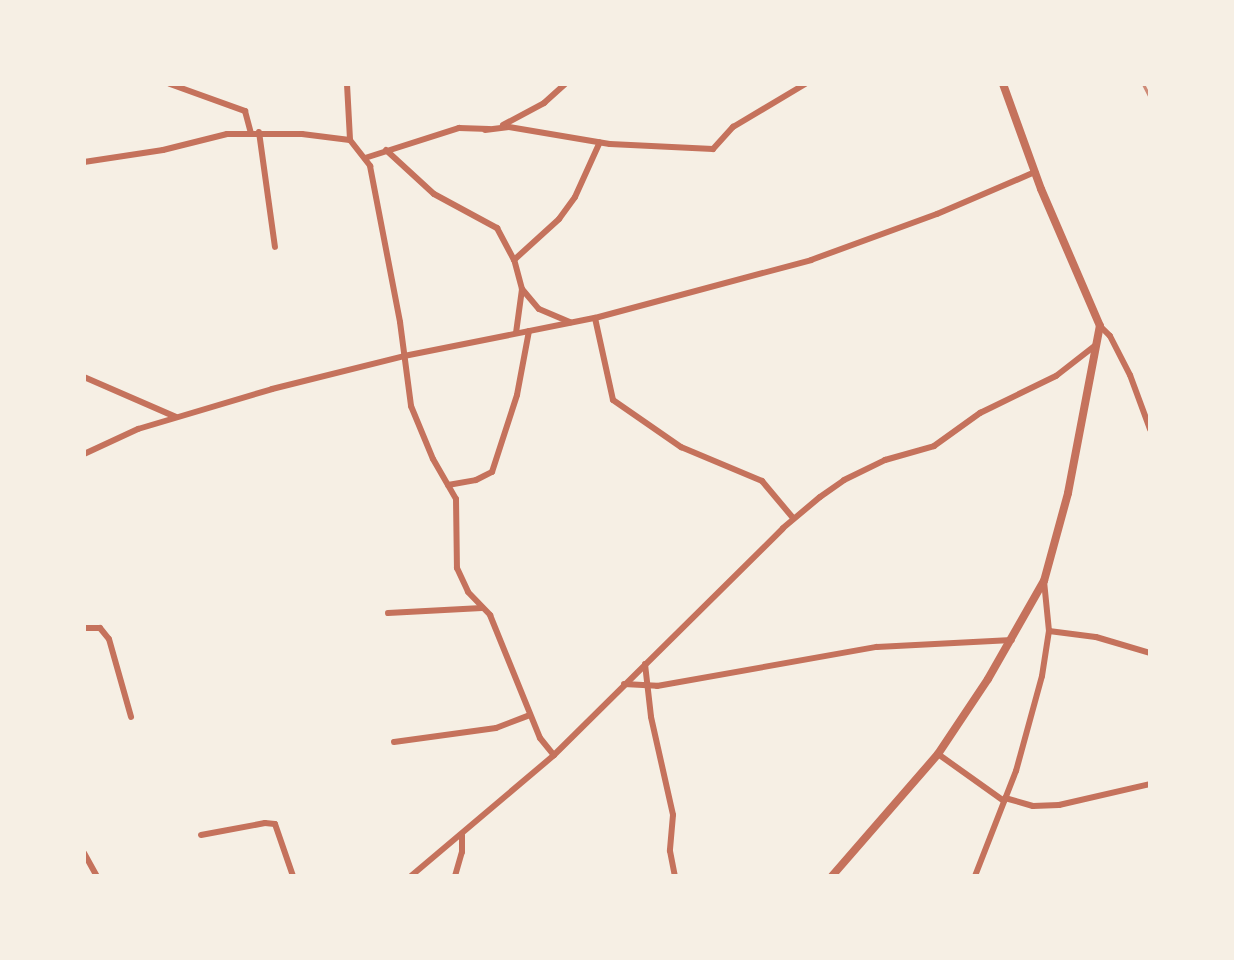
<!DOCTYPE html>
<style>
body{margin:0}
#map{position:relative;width:1234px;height:960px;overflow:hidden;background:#f6efe4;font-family:"Alegreya Sans",sans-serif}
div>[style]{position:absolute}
.minor>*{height:6px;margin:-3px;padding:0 3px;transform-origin:3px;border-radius:3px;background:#c5725c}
.tertiary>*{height:8px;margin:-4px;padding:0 4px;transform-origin:4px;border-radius:4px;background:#c5725c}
.rail>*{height:3px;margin:-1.5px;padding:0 1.5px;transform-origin:1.5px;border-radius:1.5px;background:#cf8b77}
span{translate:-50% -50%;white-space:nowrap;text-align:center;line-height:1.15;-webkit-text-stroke:6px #f6efe4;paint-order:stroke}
.frame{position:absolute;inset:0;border:86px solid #f6efe4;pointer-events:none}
</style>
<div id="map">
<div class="minor">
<div style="left:170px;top:84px;width:80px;rotate:19.8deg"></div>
<div style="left:245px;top:111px;width:23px;rotate:75deg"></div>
<div style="left:347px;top:84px;width:56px;rotate:86.9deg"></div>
<div style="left:350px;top:140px;width:33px;rotate:52deg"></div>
<div style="left:370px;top:166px;width:159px;rotate:79.1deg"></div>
<div style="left:400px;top:322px;width:85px;rotate:82.5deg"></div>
<div style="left:411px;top:406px;width:57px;rotate:67.5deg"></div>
<div style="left:433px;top:459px;width:46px;rotate:60.1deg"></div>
<div style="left:456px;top:499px;width:69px;rotate:89.2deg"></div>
<div style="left:457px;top:568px;width:26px;rotate:65deg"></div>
<div style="left:468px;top:592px;width:32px;rotate:46deg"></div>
<div style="left:490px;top:615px;width:133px;rotate:67.9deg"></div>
<div style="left:540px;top:738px;width:22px;rotate:51deg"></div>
<div style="left:503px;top:125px;width:47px;rotate:-28.2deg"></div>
<div style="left:544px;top:103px;width:28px;rotate:-42deg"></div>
<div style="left:485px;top:130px;width:24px;rotate:-7deg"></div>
<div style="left:509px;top:127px;width:102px;rotate:9.6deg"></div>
<div style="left:610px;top:144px;width:103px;rotate:2.8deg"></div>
<div style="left:713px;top:149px;width:30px;rotate:-48deg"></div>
<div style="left:733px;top:127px;width:84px;rotate:-30.8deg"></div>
<div style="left:259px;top:132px;width:116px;rotate:82.1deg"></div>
<div style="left:386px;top:150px;width:65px;rotate:42.5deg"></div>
<div style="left:434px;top:194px;width:72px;rotate:28.4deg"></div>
<div style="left:497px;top:228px;width:36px;rotate:62deg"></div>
<div style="left:365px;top:158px;width:99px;rotate:-17.7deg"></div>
<div style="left:459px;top:128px;width:30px;rotate:2deg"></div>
<div style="left:84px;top:162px;width:80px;rotate:-8.6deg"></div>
<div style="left:163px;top:150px;width:66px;rotate:-14deg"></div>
<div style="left:227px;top:134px;width:75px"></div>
<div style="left:302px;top:134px;width:48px;rotate:7.1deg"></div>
<div style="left:522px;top:289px;width:26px;rotate:50deg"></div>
<div style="left:539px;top:309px;width:34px;rotate:23deg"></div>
<div style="left:595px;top:318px;width:84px;rotate:77.6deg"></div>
<div style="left:613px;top:400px;width:83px;rotate:34.7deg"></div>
<div style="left:681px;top:447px;width:88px;rotate:22.8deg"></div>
<div style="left:762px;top:481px;width:48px;rotate:50deg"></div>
<div style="left:1100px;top:326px;width:14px;rotate:45deg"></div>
<div style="left:1110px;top:336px;width:44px;rotate:62.9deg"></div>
<div style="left:1130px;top:375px;width:58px;rotate:69.7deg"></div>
<div style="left:516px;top:333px;width:44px;rotate:-82.2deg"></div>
<div style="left:522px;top:289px;width:30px;rotate:-105deg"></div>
<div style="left:514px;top:260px;width:61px;rotate:-42.3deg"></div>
<div style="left:559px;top:219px;width:27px;rotate:-54deg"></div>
<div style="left:575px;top:197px;width:60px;rotate:-65.6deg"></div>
<div style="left:84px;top:377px;width:100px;rotate:23.5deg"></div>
<div style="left:84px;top:454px;width:60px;rotate:-24.8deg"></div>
<div style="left:138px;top:429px;width:140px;rotate:-16.6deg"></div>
<div style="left:272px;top:389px;width:136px;rotate:-14deg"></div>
<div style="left:404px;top:356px;width:195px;rotate:-11.3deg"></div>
<div style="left:595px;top:318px;width:224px;rotate:-15deg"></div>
<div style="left:811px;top:260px;width:134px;rotate:-20.1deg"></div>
<div style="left:937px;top:214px;width:107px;rotate:-23.2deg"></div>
<div style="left:448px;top:485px;width:28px;rotate:-10deg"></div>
<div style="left:476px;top:480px;width:18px;rotate:-27deg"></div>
<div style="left:492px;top:472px;width:81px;rotate:-72deg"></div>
<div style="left:517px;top:395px;width:65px;rotate:-79.4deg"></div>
<div style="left:388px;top:613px;width:94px;rotate:-3deg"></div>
<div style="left:84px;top:628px;width:16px"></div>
<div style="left:100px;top:628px;width:14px;rotate:51deg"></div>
<div style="left:109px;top:639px;width:81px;rotate:74.2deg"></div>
<div style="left:1049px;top:631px;width:47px;rotate:7.3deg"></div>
<div style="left:1096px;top:637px;width:56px;rotate:16.5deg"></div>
<div style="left:645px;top:664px;width:53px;rotate:83.5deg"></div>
<div style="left:651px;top:717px;width:100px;rotate:77.3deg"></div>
<div style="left:673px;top:815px;width:36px;rotate:95deg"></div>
<div style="left:670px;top:851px;width:25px;rotate:79deg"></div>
<div style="left:624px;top:684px;width:33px;rotate:3deg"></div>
<div style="left:657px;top:686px;width:223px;rotate:-10.1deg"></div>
<div style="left:877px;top:647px;width:135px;rotate:-3deg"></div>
<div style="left:394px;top:742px;width:103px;rotate:-7.8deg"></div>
<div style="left:496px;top:728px;width:36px;rotate:-21deg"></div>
<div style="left:938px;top:754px;width:81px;rotate:35.5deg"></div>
<div style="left:1005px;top:798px;width:29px;rotate:16deg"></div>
<div style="left:1033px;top:806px;width:26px;rotate:-2deg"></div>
<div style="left:1059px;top:805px;width:93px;rotate:-13deg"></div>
<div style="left:201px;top:835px;width:65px;rotate:-10.6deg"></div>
<div style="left:265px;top:823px;width:10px;rotate:6deg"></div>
<div style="left:275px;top:824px;width:55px;rotate:70.9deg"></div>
<div style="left:84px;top:853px;width:26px;rotate:61deg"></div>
<div style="left:411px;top:876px;width:187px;rotate:-40.2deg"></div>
<div style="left:554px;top:755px;width:322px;rotate:-44.7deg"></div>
<div style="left:783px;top:528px;width:48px;rotate:-40deg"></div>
<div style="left:820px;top:497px;width:29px;rotate:-35deg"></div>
<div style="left:844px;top:480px;width:46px;rotate:-26deg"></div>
<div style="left:885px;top:460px;width:51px;rotate:-15.9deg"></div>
<div style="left:934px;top:446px;width:57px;rotate:-35.7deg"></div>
<div style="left:980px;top:413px;width:85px;rotate:-26deg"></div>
<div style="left:1056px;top:376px;width:51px;rotate:-37.8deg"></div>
<div style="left:455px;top:876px;width:25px;rotate:-74deg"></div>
<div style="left:462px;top:852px;width:17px;rotate:-90deg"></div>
<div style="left:975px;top:876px;width:113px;rotate:-68.7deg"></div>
<div style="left:1016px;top:771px;width:98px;rotate:-74.7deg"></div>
<div style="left:1042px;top:676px;width:46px;rotate:-81.2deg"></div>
<div style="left:1049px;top:631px;width:50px;rotate:-95.7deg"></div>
</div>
<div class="tertiary">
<div style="left:832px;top:876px;width:162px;rotate:-49deg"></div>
<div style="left:938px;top:754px;width:90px;rotate:-56.3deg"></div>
<div style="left:988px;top:679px;width:113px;rotate:-60.3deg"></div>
<div style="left:1044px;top:581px;width:91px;rotate:-74.7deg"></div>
<div style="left:1068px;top:493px;width:170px;rotate:-79.2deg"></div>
<div style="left:1100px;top:326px;width:149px;rotate:-113.3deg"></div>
<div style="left:1041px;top:189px;width:112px;rotate:-109.9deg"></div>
</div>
<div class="rail">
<div style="left:1143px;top:84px;width:16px;rotate:63deg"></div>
</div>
<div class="frame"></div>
</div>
